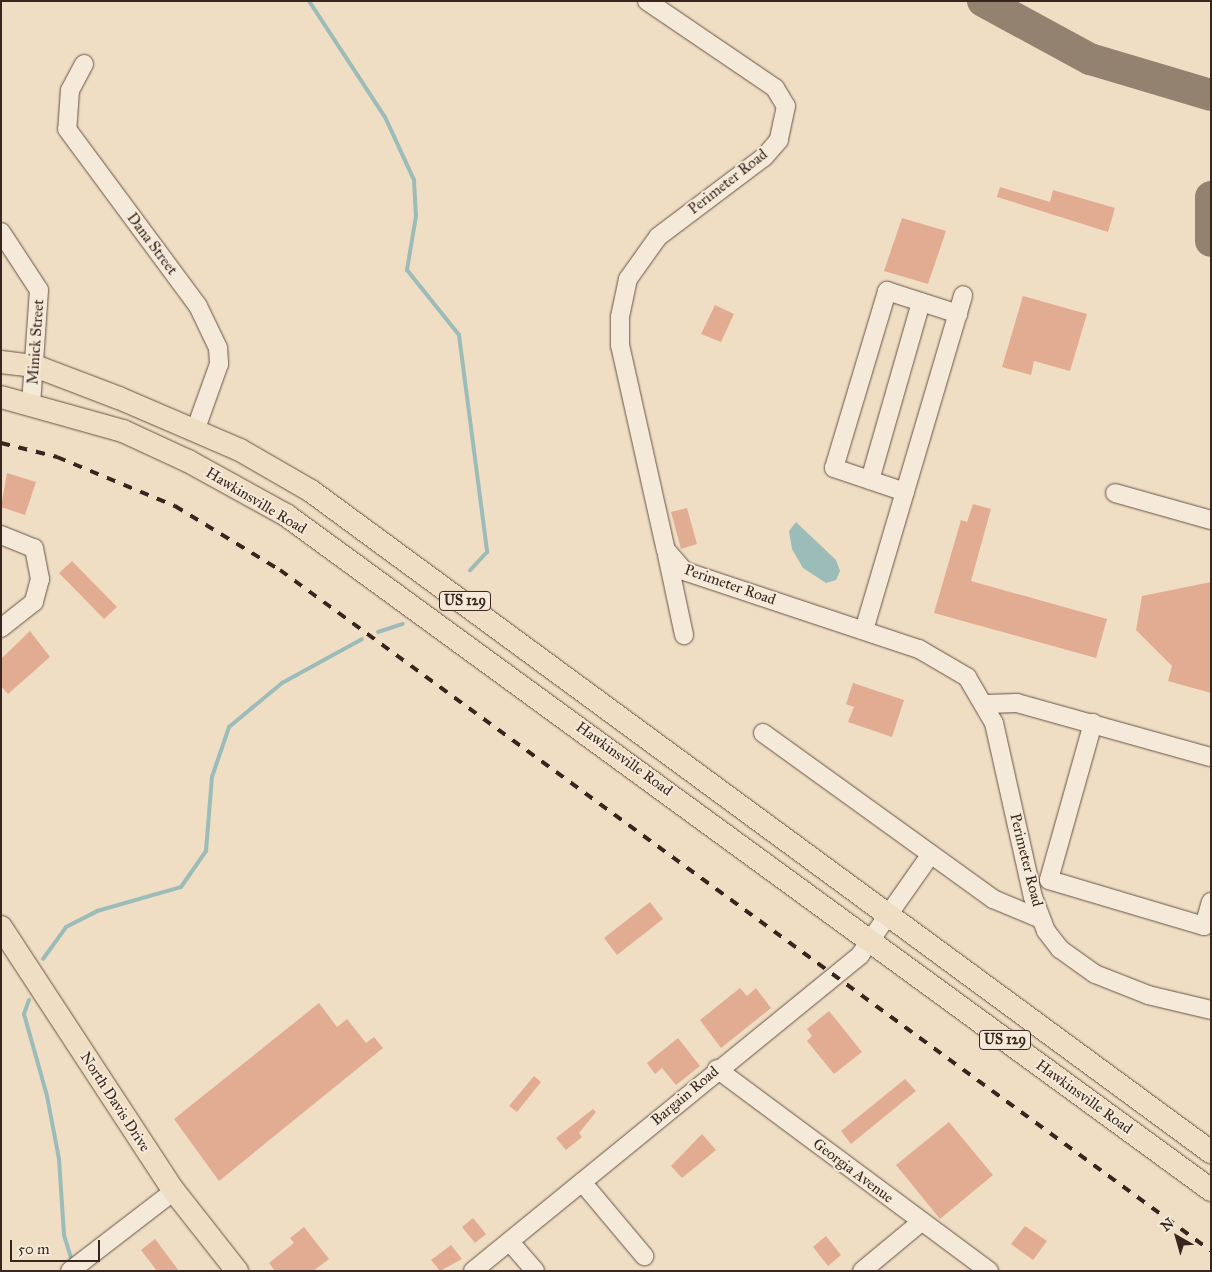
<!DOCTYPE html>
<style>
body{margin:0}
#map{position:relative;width:1212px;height:1272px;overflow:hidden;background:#f0dec4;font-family:"IM FELL Great Primer",serif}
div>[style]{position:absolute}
.water>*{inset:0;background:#9bbcb8}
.stream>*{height:4px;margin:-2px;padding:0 2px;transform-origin:2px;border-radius:2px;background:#9bbcb8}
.taxiway>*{height:32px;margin:-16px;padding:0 16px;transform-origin:16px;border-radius:16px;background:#948270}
.building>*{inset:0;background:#e2ac92}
.roads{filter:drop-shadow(0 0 1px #665347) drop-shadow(0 0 1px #665347)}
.minor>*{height:18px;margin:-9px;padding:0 9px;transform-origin:9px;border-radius:9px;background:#f5ead9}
.major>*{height:22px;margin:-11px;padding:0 11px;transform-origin:11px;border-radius:11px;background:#f0dec4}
.rail>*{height:4px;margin-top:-2px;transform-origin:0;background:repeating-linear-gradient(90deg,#38251d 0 9px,transparent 0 18px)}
span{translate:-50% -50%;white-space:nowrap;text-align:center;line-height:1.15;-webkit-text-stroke:4px #f5ead9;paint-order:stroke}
.shield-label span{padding:1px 4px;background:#f5ead9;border:1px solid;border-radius:4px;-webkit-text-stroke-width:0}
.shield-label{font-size:14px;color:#38251d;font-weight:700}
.street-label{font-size:15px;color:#38251d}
.frame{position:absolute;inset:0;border:2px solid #38251d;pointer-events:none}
.north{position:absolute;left:1152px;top:1212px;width:50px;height:50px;-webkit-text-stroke:4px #f5ead9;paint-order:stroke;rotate:322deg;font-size:14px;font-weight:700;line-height:20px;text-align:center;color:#38251d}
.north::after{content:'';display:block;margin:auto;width:18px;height:22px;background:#38251d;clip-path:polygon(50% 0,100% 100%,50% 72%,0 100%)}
.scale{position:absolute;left:10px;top:1240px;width:90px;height:22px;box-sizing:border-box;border:2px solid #38251d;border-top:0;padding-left:6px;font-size:15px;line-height:18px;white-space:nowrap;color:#38251d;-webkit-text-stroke:4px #f5ead9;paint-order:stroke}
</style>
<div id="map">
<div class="water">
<div style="clip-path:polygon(796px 522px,836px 560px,840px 571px,836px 580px,826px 583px,803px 568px,792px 549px,789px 531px)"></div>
</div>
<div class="stream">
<div style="left:309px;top:1px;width:139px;rotate:56.8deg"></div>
<div style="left:385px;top:117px;width:69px;rotate:65.3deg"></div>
<div style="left:414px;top:180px;width:36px;rotate:87deg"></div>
<div style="left:416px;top:216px;width:55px;rotate:99.5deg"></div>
<div style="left:407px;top:270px;width:83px;rotate:51.3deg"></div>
<div style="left:459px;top:335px;width:219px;rotate:82.6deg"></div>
<div style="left:487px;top:552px;width:25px;rotate:133deg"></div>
<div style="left:378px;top:632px;width:26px;rotate:-18deg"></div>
<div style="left:43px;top:959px;width:39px;rotate:-54deg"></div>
<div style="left:66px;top:927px;width:35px;rotate:-27deg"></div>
<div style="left:97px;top:911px;width:87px;rotate:-15.9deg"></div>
<div style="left:181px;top:887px;width:44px;rotate:-55.2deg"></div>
<div style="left:206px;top:851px;width:74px;rotate:-85.4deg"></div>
<div style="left:212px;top:777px;width:53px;rotate:-71.2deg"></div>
<div style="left:229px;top:727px;width:69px;rotate:-39.7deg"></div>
<div style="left:282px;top:683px;width:91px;rotate:-28.8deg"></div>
<div style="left:29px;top:1000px;width:15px;rotate:110deg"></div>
<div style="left:24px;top:1014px;width:85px;rotate:74.3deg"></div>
<div style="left:47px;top:1096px;width:64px;rotate:79.2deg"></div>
<div style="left:59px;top:1159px;width:76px;rotate:86.2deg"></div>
<div style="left:64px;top:1235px;width:24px;rotate:73deg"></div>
</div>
<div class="taxiway">
<div style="left:983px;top:1px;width:122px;rotate:28.5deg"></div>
<div style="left:1090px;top:59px;width:126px;rotate:16.6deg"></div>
<div style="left:1211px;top:197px;width:44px;rotate:90deg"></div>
</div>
<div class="building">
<div style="clip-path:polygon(1000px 187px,1050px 202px,1053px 190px,1115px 208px,1108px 232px,997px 197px)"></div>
<div style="clip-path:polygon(902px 218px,946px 231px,928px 284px,884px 271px)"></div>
<div style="clip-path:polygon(1023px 296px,1087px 314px,1070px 371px,1034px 361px,1031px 375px,1002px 367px)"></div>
<div style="clip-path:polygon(715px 305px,734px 314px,721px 342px,701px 334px)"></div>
<div style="clip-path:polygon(7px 473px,36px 482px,25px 515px,1px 507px)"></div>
<div style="clip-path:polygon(973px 504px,991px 509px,971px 581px,1107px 619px,1096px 658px,934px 613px,961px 520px,967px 522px)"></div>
<div style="clip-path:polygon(687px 508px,697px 544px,681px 549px,671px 512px)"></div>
<div style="clip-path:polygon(72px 561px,117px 607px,104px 619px,59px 573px)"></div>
<div style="clip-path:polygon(1211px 582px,1211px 693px,1168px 681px,1172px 666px,1136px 630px,1142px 596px)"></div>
<div style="clip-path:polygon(30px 631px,50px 657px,8px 694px,1px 686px,1px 659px)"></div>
<div style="clip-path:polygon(853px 683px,904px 700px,892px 737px,848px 722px,854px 707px,846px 704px)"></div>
<div style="clip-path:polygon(650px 902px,663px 919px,617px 955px,604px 938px)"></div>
<div style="clip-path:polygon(740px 988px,747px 996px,756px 988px,771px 1008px,721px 1048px,700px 1020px)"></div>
<div style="clip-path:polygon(319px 1003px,337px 1027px,347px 1019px,366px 1043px,374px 1037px,383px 1048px,219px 1181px,174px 1119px)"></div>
<div style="clip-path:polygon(829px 1011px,862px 1052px,834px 1074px,807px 1041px,812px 1036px,807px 1029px)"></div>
<div style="clip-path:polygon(678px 1038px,700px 1066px,676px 1085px,662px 1068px,655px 1074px,647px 1063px)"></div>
<div style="clip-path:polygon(534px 1076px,541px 1082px,517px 1112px,509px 1106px)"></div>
<div style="clip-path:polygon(905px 1079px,916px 1091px,851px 1144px,841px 1131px)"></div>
<div style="clip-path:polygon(593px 1109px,596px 1112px,579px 1133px,582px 1137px,566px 1150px,556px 1138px)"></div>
<div style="clip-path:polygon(949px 1122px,993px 1175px,940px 1219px,896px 1165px)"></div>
<div style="clip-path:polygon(702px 1134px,716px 1150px,682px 1178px,671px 1166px)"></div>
<div style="clip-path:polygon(473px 1218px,486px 1234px,475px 1243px,462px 1227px)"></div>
<div style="clip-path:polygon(1025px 1226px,1047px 1241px,1033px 1260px,1011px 1244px)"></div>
<div style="clip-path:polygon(304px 1227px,329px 1259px,313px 1271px,275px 1271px,269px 1263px,294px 1243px,290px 1238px)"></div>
<div style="clip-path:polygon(826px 1236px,841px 1255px,828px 1266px,813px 1247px)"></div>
<div style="clip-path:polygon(155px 1239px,179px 1271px,157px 1271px,141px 1250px)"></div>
<div style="clip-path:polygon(451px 1245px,462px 1259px,440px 1271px,431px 1260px)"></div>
</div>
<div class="roads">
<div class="minor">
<div style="left:647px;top:1px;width:155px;rotate:34.2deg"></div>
<div style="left:775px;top:88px;width:21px;rotate:59deg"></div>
<div style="left:786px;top:106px;width:35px;rotate:102deg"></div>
<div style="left:779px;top:140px;width:23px;rotate:131deg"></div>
<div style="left:764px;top:157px;width:133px;rotate:143deg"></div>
<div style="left:658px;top:237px;width:52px;rotate:125.5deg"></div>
<div style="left:628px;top:279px;width:39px;rotate:102deg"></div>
<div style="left:620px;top:317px;width:28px;rotate:90deg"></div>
<div style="left:620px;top:345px;width:210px;rotate:77.4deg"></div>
<div style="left:666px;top:550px;width:28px;rotate:49deg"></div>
<div style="left:684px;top:571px;width:248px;rotate:18.4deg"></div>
<div style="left:919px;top:649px;width:56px;rotate:30.3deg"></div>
<div style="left:967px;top:677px;width:53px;rotate:59.6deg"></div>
<div style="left:994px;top:723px;width:178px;rotate:77.4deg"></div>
<div style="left:1033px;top:897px;width:36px;rotate:69deg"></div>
<div style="left:1046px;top:931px;width:23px;rotate:52deg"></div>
<div style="left:1060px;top:949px;width:43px;rotate:35.5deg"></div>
<div style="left:1095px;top:974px;width:57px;rotate:21.6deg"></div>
<div style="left:1148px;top:995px;width:65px;rotate:13.4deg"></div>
<div style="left:84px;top:64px;width:30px;rotate:118deg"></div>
<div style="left:70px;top:90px;width:39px;rotate:94deg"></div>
<div style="left:67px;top:129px;width:220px;rotate:53.5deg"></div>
<div style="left:198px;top:306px;width:47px;rotate:64.5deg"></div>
<div style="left:218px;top:348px;width:16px;rotate:86deg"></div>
<div style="left:219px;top:364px;width:71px;rotate:109.7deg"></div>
<div style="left:1px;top:232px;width:69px;rotate:56.8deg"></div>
<div style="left:39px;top:290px;width:114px;rotate:94deg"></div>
<div style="left:870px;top:480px;width:185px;rotate:-74deg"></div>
<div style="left:905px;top:492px;width:75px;rotate:-161.3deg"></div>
<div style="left:834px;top:468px;width:185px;rotate:-73.3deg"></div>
<div style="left:887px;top:291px;width:75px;rotate:17.9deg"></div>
<div style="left:1115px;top:493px;width:100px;rotate:15.7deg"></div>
<div style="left:1px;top:535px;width:35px;rotate:22deg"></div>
<div style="left:34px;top:548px;width:32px;rotate:79deg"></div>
<div style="left:40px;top:579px;width:24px;rotate:105deg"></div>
<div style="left:34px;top:602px;width:42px;rotate:141.8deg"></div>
<div style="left:667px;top:555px;width:82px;rotate:78deg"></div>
<div style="left:864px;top:630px;width:349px;rotate:-73.5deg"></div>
<div style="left:986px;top:704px;width:31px;rotate:-2deg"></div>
<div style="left:1017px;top:703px;width:201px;rotate:15.6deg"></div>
<div style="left:1093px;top:723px;width:163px;rotate:105.7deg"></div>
<div style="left:1049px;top:880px;width:162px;rotate:16.5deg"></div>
<div style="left:1204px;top:926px;width:25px;rotate:-74deg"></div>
<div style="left:763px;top:733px;width:284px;rotate:35.8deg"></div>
<div style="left:993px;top:899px;width:52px;rotate:22.6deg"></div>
<div style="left:717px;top:1069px;width:339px;rotate:36.6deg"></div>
<div style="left:582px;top:1182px;width:97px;rotate:50deg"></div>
<div style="left:510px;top:1242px;width:38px;rotate:49deg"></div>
<div style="left:70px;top:1271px;width:131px;rotate:-37.6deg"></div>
<div style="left:473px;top:1271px;width:500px;rotate:-39.2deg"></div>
<div style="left:860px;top:955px;width:123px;rotate:-54.9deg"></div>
<div style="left:862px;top:1271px;width:77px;rotate:-39.7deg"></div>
</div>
<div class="major">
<div style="left:1px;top:362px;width:34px;rotate:7deg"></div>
<div style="left:35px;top:366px;width:90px;rotate:20.9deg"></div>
<div style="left:119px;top:398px;width:132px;rotate:23.3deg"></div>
<div style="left:240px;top:450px;width:82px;rotate:30deg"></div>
<div style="left:311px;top:491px;width:1117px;rotate:36.3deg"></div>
<div style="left:1px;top:397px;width:127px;rotate:15.6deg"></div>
<div style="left:123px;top:431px;width:72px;rotate:24.8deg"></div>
<div style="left:188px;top:461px;width:112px;rotate:28.9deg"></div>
<div style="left:286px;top:515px;width:1145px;rotate:36.12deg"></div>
<div style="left:1px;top:927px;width:316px;rotate:56.8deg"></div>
<div style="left:174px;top:1191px;width:102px;rotate:51.8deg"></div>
</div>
</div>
<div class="rail">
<div style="left:1px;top:443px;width:58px;rotate:14deg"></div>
<div style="left:57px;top:457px;width:128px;rotate:22.6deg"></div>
<div style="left:175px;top:506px;width:123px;rotate:31.4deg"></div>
<div style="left:280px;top:570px;width:1153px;rotate:36.18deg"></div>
</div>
<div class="shield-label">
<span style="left:465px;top:601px">US 129</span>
<span style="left:1005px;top:1040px">US 129</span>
</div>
<div class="street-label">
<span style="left:728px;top:182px;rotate:-38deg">Perimeter Road</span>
<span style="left:152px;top:244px;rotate:53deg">Dana Street</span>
<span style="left:36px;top:342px;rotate:-86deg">Minick Street</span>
<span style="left:256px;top:501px;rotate:31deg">Hawkinsville Road</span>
<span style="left:730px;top:585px;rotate:19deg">Perimeter Road</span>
<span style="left:624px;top:759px;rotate:36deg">Hawkinsville Road</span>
<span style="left:1026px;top:860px;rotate:76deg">Perimeter Road</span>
<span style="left:685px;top:1096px;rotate:-40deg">Bargain Road</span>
<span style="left:1084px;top:1097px;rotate:36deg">Hawkinsville Road</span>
<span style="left:115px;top:1102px;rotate:57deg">North Davis Drive</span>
<span style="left:853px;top:1171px;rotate:37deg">Georgia Avenue</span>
</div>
<div class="frame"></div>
<div class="north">N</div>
<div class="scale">50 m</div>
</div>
